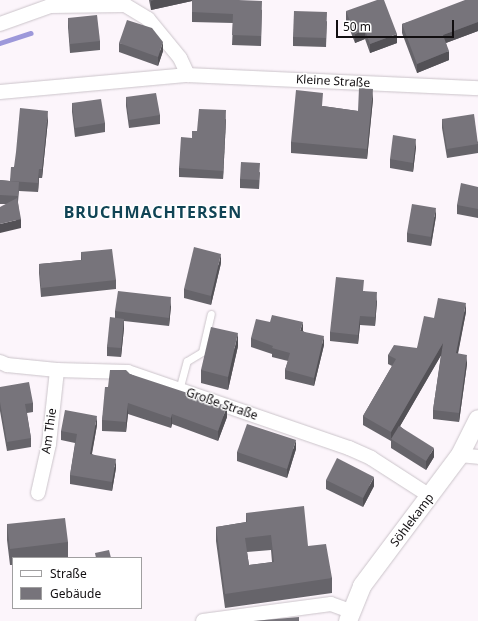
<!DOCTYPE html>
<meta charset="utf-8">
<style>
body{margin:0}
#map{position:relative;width:478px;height:621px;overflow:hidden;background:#fcf5fb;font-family:"Noto Sans",sans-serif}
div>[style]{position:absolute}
.stream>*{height:4.5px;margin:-2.25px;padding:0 2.25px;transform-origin:2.25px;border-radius:2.25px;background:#9d98da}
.roads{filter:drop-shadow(0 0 1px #cbc4ca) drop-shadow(0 0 1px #cbc4ca)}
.service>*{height:7px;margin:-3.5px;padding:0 3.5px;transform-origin:3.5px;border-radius:3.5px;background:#fff}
.minor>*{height:14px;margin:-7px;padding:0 7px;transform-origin:7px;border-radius:7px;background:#fff}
.tertiary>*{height:18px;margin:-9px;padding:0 9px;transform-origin:9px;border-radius:9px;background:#fff}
.wall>*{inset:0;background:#66646a}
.shaded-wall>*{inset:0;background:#535156}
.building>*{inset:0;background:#77747b}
span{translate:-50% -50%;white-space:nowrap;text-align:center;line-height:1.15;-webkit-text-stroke:3px #fff;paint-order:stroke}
.street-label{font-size:12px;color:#120f11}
.district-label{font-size:16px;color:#104455;font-weight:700;letter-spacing:1px}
.legend{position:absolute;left:12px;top:557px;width:130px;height:52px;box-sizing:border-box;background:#fff;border:1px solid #a09fa0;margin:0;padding:5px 7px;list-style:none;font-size:12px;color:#120f11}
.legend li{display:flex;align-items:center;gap:8px;height:20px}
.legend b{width:20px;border:1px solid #a09fa0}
.scale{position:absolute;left:336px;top:20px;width:118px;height:18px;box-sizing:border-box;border:2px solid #120f11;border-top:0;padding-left:5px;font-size:12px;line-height:14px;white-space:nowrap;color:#120f11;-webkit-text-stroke:3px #fff;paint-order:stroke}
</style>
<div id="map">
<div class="stream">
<div style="left:0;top:43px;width:32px;rotate:-18deg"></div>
</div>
<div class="roads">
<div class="service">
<div style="left:179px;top:390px;width:30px;rotate:-75deg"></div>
<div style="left:187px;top:361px;width:17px;rotate:-31deg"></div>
<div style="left:202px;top:352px;width:39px;rotate:-77deg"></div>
</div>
<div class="minor">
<div style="left:0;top:24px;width:53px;rotate:-19.8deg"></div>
<div style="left:50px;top:6px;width:75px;rotate:-0.8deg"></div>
<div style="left:125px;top:5px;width:27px;rotate:31deg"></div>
<div style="left:148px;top:19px;width:50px;rotate:50.6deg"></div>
<div style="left:180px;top:58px;width:19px;rotate:65deg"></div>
<div style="left:0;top:92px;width:189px;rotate:-5.2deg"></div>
<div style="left:188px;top:75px;width:290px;rotate:2.6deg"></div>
<div style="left:0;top:362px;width:8px;rotate:23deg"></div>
<div style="left:7px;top:365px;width:50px;rotate:5.7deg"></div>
<div style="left:57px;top:370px;width:71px;rotate:1.6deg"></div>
<div style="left:128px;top:372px;width:234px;rotate:19deg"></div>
<div style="left:349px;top:448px;width:24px;rotate:24deg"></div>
<div style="left:371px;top:458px;width:70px;rotate:32.8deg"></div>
<div style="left:460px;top:455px;width:18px;rotate:6deg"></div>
<div style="left:38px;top:493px;width:50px;rotate:-77.3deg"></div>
<div style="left:49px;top:444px;width:74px;rotate:-83.8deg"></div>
<div style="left:203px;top:621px;width:129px;rotate:-7.6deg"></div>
<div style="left:331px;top:604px;width:20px;rotate:20deg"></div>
</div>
<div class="tertiary">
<div style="left:348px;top:621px;width:38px;rotate:-68deg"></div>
<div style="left:362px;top:586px;width:164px;rotate:-53.2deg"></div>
<div style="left:460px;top:455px;width:40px;rotate:-63.4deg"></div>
</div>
</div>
<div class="wall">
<div style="clip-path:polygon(149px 0,238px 0,262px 10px,261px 46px,232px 45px,233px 23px,192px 22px,192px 1px,151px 10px)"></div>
<div style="clip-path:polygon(478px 0,478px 31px,446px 43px,449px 60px,417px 73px,402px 33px,402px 24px)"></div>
<div style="clip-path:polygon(346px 11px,397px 43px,370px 53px,365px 39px,355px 43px,346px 20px)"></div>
<div style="clip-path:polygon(68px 18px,100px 41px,100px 50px,70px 53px,68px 27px)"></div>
<div style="clip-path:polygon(327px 21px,326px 47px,293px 46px,293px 37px)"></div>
<div style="clip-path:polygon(119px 43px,163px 51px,158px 66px,119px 52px)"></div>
<div style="clip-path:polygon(126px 97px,160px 115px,160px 124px,129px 128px,126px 106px)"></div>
<div style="clip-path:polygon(373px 99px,367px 159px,291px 153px,291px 142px,323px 106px,358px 111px)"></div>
<div style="clip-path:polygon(72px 103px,105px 123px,105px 132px,75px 137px,72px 112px)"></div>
<div style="clip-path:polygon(226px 119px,223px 179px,179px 177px,179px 168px,192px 138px,197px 131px)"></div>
<div style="clip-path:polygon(442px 119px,478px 142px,478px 153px,447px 158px,442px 128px)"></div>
<div style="clip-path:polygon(48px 120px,42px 178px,39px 178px,38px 192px,19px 191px,18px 202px,21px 228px,6px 204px,0 204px,0 180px,10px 181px,14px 167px)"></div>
<div style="clip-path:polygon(416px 147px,413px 172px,390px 168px,390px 159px)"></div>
<div style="clip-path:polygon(260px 172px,259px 189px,240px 188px,240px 179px)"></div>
<div style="clip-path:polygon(478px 187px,478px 218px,457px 214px,457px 205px)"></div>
<div style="clip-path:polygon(436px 216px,431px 246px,407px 242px,407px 233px)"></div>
<div style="clip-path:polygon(81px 252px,116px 280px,116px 289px,41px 297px,39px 273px,39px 264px,81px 260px)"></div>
<div style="clip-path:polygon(221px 263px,211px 305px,184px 298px,184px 289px)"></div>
<div style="clip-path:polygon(364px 291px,377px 301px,375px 326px,360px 325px,358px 344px,330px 341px,330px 332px)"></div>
<div style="clip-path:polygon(171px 306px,169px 326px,124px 321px,124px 328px,121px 357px,107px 356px,107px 347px,115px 318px,115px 311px)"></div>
<div style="clip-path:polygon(466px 312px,458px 354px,467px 364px,459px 422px,433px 419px,433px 410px,441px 355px,400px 426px,434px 457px,426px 470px,391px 448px,391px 441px,363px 425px,363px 416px,392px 366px,388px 364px,388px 355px,417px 348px,434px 318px)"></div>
<div style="clip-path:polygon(303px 331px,324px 345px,314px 386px,285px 379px,285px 370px,288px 361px,272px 357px,272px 354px,251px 347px,251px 338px)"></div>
<div style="clip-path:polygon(238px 346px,228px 390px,201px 383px,201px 370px)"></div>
<div style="clip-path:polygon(130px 374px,227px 417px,218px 441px,172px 424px,171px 428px,128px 414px,126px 432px,102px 431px,102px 420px,108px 387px)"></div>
<div style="clip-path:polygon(0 387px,33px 403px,33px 412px,27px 413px,31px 438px,31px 447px,7px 451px,0 411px)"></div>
<div style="clip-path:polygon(97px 425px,92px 454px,116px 468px,112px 491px,70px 484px,70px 475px,75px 443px,61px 440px,61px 431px)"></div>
<div style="clip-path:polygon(296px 449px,287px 478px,237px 461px,237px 452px)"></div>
<div style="clip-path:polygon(326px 480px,374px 486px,363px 507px,326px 489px)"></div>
<div style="clip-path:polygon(evenodd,246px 513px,308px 546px,332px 578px,332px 593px,225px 608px,216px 541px,216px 527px,246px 522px,246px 513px,271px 550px,272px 562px,249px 565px,247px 552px,271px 550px)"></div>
<div style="clip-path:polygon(7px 524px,68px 542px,68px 558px,13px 558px,13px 565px,10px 565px,7px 540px)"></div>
</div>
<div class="shaded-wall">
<div style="clip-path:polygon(154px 0,192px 0,192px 1px,151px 10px,151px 1px)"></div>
<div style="clip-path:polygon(478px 22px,478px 31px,443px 44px,443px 35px)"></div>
<div style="clip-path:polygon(365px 30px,365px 39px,355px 43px,355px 34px)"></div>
<div style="clip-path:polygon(397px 34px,397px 43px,370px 53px,370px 44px)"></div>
<div style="clip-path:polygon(163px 42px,163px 51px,158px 66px,158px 57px)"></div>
<div style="clip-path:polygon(449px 51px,449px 60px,417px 73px,417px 64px)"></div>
<div style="clip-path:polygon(373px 89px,373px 99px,367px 159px,367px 149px)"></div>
<div style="clip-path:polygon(226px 110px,226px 119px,223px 179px,223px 171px)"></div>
<div style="clip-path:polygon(48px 111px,48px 120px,42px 178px,42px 169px)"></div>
<div style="clip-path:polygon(416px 139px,416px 147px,413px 172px,413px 163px)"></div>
<div style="clip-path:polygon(39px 169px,39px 178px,38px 192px,38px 183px)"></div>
<div style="clip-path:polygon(436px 208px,436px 216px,431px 246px,431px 237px)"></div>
<div style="clip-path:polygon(21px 219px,21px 228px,0 233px,0 224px)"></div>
<div style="clip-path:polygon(221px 254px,221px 263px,211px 305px,211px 296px)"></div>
<div style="clip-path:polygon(377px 292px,377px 301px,375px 326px,375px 317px)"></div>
<div style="clip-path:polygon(171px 297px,171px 306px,169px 326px,169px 318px)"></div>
<div style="clip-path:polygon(466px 303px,466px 312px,456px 362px,456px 353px)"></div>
<div style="clip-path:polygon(360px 316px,360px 325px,358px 344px,358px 335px)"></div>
<div style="clip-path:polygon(124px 319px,124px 328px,121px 357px,121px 348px)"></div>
<div style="clip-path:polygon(303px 322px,303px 331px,300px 331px)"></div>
<div style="clip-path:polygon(238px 333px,238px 346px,228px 390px,228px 377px)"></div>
<div style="clip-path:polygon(324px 336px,324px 345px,314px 386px,314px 378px)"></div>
<div style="clip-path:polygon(443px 343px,443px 352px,392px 440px,391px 439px,391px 432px)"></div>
<div style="clip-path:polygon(467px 355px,467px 364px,459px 422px,459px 413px)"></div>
<div style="clip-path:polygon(128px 403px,128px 414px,126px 432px,126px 422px)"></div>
<div style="clip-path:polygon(227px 406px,227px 417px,218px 441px,218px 431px)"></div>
<div style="clip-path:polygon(172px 414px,172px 424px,171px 428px,171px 418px)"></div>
<div style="clip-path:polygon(97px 416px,97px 425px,90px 463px,90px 454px)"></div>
<div style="clip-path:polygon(296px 440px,296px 449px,287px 478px,287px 469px)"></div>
<div style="clip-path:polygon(434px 448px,434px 457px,426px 470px,426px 461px)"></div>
<div style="clip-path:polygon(116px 459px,116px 468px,112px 491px,112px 482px)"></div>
<div style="clip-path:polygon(374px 477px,374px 486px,363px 507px,363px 498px)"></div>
</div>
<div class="building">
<div style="clip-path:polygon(192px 0,238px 0,262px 1px,261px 36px,232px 35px,233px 14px,192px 12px)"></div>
<div style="clip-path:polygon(377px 0,384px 0,397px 34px,370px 44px,365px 30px,355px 34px,346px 11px)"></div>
<div style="clip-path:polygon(465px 0,478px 0,478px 22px,443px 35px,449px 51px,417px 64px,402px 24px)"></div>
<div style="clip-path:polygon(294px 11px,327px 12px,326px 38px,293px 37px)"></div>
<div style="clip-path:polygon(97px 15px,100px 41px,70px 44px,68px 18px)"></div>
<div style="clip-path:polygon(127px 20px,152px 28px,163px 42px,158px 57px,119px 43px)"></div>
<div style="clip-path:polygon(359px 88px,373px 89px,367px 149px,291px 142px,296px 90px,323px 93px,322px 106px,358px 111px)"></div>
<div style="clip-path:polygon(156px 93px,160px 115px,129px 120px,126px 97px)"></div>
<div style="clip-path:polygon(101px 99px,105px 123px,75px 128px,72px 103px)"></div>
<div style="clip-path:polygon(20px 108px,48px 111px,42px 169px,39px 169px,38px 183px,10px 181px,11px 167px,14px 167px,16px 152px)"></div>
<div style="clip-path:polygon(199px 109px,226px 110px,223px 171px,179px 168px,181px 137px,192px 138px,192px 131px,197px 131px)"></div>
<div style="clip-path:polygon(474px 114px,478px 144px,447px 149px,442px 119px)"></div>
<div style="clip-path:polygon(393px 135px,416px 139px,413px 163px,390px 159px)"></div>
<div style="clip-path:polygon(241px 162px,260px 163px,259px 180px,240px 179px)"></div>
<div style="clip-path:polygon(0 180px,19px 182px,18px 196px,0 195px)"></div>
<div style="clip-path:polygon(461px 183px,478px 187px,478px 209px,457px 205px)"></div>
<div style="clip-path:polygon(17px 198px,21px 219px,0 224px,0 207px)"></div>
<div style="clip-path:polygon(412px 204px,436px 208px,431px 237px,407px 233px)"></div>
<div style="clip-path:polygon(194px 247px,221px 254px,211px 296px,184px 289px)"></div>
<div style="clip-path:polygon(112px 249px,116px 280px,41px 288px,39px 264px,82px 260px,81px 252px)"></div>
<div style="clip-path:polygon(336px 277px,364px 280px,363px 291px,377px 292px,375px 317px,360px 316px,358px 335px,330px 332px)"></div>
<div style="clip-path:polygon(118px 291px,171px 297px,169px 318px,115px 311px)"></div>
<div style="clip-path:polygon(438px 298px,466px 303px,456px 353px,467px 355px,459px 413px,433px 410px,443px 343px,391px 432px,363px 416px,396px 359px,388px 355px,394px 345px,417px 348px,424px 316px,434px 318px)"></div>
<div style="clip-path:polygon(272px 315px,303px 322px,300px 331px,324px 336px,314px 378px,285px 370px,290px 353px,272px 348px,273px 346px,251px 338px,256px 319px,270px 322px)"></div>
<div style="clip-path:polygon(110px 317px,124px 319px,121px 348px,107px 347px)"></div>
<div style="clip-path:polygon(211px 327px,238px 333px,228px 377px,201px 370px)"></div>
<div style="clip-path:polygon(110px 370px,126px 370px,130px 374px,227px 406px,218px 431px,172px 414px,171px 418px,128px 403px,126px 422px,102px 420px,105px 387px,108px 387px)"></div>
<div style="clip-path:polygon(29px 382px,33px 403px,25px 404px,31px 438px,7px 442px,0 402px,0 387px)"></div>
<div style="clip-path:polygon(65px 410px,97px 416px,90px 454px,116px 459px,112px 482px,70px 475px,77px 434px,61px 431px)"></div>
<div style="clip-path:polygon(247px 424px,296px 440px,287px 469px,237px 452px)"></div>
<div style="clip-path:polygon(399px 426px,434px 448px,426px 461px,391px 439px)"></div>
<div style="clip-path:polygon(337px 458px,374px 477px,363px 498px,326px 480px)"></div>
<div style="clip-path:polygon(evenodd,304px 506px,308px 546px,326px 544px,332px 578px,225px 594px,216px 527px,247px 522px,246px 513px,304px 506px,271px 535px,274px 562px,249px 565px,245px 538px,271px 535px)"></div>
<div style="clip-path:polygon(65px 518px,68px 542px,10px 549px,7px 524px)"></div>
<div style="clip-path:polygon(109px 550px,111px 558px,96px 558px,95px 553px)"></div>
<div style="clip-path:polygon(299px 617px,299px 621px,253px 621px)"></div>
</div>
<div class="street-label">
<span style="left:333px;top:81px;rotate:3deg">Kleine Straße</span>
<span style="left:222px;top:404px;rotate:19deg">Große Straße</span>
<span style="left:49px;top:431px;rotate:-82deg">Am Thie</span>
<span style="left:412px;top:520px;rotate:-53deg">Söhlekamp</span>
</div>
<div class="district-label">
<span style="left:153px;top:212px">BRUCHMACHTERSEN</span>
</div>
<ul class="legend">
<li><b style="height:5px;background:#fff"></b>Straße</li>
<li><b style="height:11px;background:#77747b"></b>Gebäude</li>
</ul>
<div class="scale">50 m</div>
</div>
